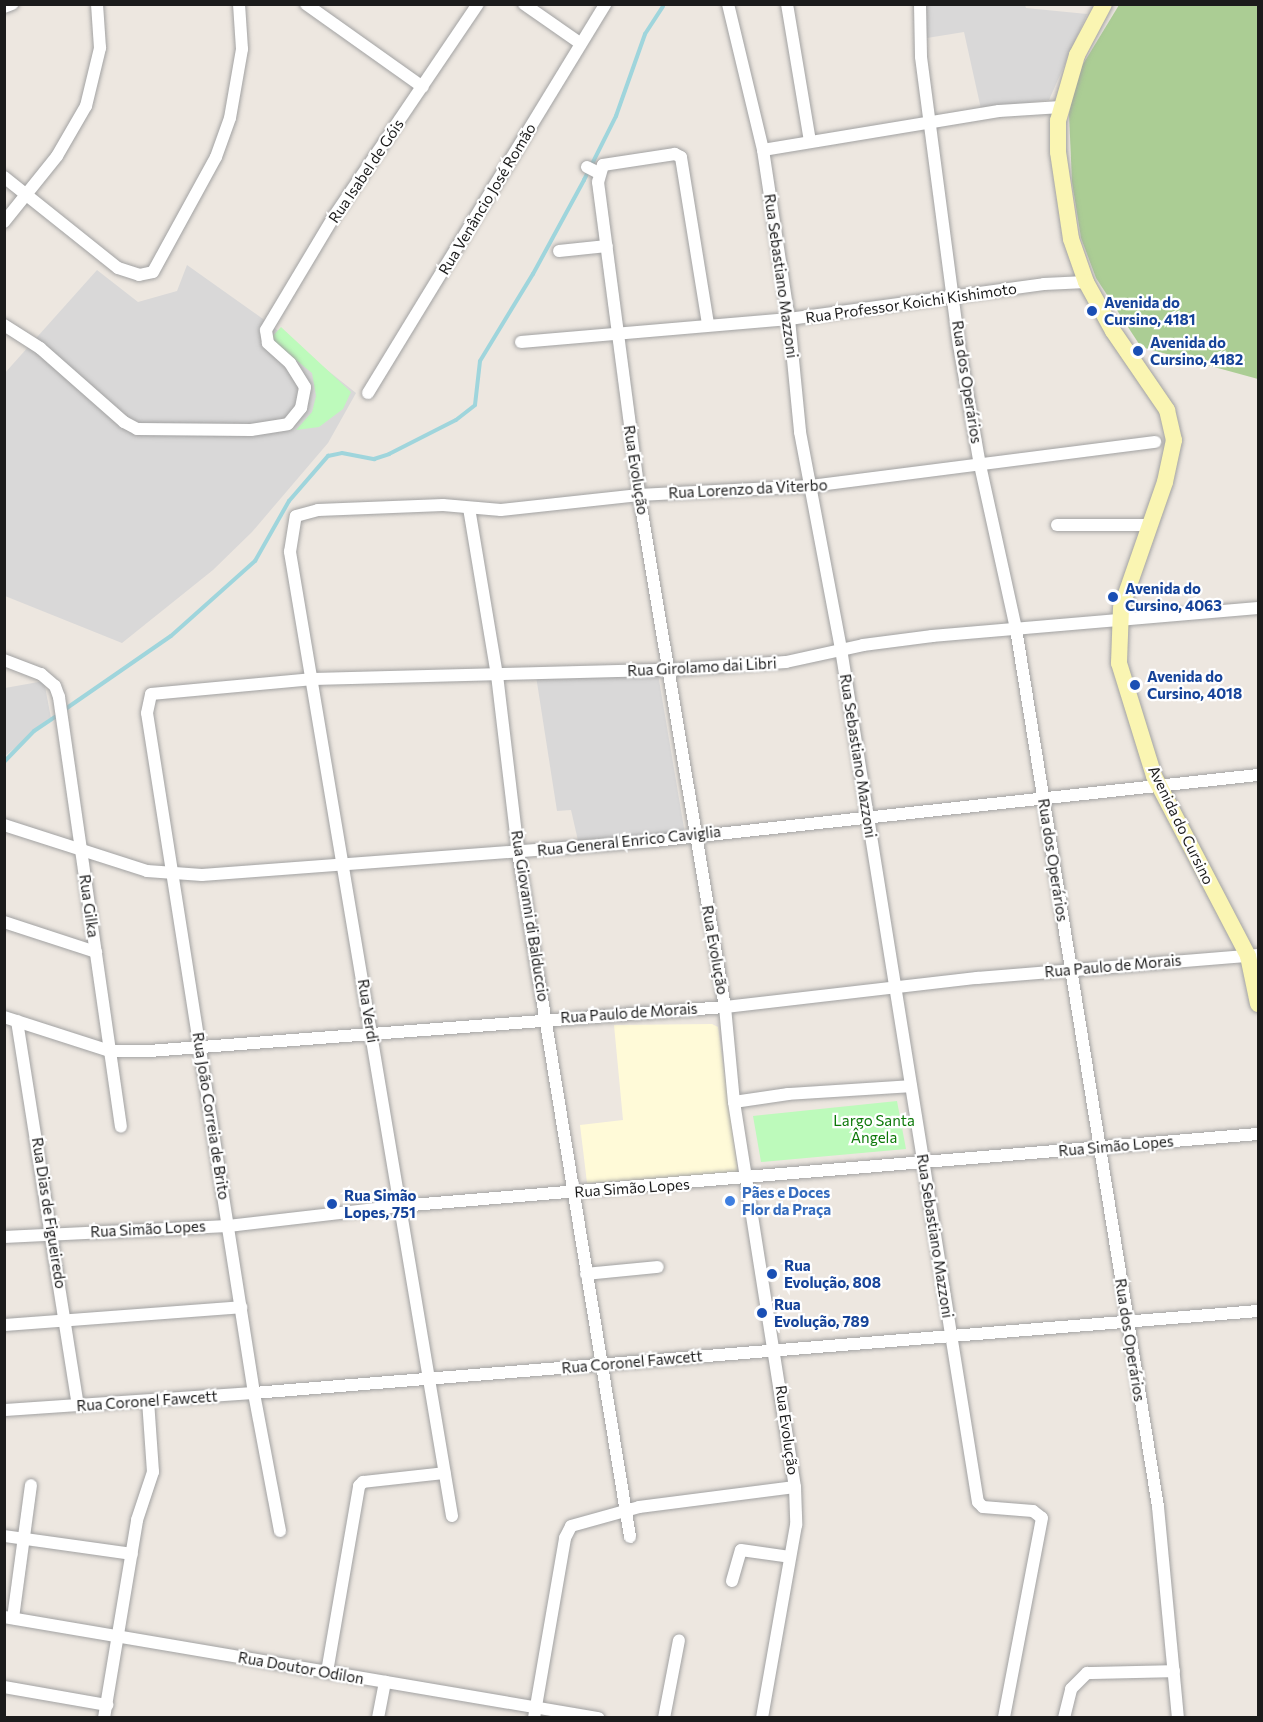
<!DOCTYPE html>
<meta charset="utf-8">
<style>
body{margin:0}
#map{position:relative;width:1263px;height:1722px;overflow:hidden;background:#ede7e0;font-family:Commissioner,sans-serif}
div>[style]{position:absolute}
.residential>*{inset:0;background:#d9d8d8}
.education>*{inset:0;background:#fffad8}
.forest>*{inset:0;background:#abcd94}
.park>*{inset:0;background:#bdfabb}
.stream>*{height:4px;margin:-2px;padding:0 2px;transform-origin:2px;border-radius:2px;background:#9fd5dc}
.roads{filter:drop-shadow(0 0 2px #a2a2a2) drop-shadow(0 0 2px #a2a2a2)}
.minor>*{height:12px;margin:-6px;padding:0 6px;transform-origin:6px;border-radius:6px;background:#fff}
.secondary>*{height:16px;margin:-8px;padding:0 8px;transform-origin:8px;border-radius:8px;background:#faf5b2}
.dots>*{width:16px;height:16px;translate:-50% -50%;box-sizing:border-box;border:3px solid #fff;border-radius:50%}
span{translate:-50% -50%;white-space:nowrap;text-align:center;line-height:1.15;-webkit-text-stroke:4.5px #fff;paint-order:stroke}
.street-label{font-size:15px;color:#1b1b1b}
.transit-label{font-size:15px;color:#164399;font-weight:700}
.left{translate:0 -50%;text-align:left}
.park-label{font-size:15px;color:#0d7909}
.shop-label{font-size:15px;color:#366cbe;font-weight:700}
.frame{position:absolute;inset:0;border:6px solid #1b1b1b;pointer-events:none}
</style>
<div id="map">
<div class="residential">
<div style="clip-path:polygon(923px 5px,1025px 5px,1026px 8px,1087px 14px,1049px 100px,981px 109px,964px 32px,927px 38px)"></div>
<div style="clip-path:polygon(187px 265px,263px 319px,356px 393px,328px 443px,252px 532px,213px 570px,122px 643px,5px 596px,4px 374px,97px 270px,138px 302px,177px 291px)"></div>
<div style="clip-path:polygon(658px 674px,685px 834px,579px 845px,571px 810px,557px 811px,536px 676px)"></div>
<div style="clip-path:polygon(44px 681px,51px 718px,5px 756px,5px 688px)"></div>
</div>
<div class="education">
<div style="clip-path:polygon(712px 1024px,718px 1027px,738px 1173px,587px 1183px,580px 1125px,623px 1120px,614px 1025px)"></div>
</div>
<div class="forest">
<div style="clip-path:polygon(1119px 5px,1258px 5px,1258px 379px,1141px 347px,1096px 278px,1081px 238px,1072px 182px,1069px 114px,1077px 74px)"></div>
</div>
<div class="park">
<div style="clip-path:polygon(281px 327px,351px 392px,343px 409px,319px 427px,296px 430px,312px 412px,316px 396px,312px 373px,270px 339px)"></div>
<div style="clip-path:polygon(897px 1101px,906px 1149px,761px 1162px,753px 1116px)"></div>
</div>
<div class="stream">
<div style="left:64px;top:710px;width:130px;rotate:-34.7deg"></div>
<div style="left:171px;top:636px;width:113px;rotate:-41.8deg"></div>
<div style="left:255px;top:561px;width:69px;rotate:-60.5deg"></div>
<div style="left:289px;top:501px;width:60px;rotate:-49.1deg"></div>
<div style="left:328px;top:456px;width:14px;rotate:-12deg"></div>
<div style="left:342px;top:453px;width:33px;rotate:11deg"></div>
<div style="left:374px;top:459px;width:16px;rotate:-18deg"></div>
<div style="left:389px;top:454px;width:75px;rotate:-26.9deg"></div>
<div style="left:456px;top:420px;width:24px;rotate:-38deg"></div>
<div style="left:475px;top:405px;width:44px;rotate:-83.5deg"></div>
<div style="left:480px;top:361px;width:102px;rotate:-58.7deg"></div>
<div style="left:533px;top:274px;width:107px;rotate:-61.5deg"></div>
<div style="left:584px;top:180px;width:72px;rotate:-63.4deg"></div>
<div style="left:616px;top:116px;width:87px;rotate:-70.5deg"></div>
<div style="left:645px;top:34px;width:33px;rotate:-57deg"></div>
<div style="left:4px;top:762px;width:43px;rotate:-45.9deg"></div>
<div style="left:34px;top:731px;width:29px;rotate:-34deg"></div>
</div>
<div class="roads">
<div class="minor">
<div style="left:306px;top:4px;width:143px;rotate:35.4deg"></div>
<div style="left:524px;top:4px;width:68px;rotate:34.9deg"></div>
<div style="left:728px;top:4px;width:150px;rotate:76.5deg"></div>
<div style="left:763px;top:150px;width:171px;rotate:81.3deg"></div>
<div style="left:789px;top:319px;width:114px;rotate:84.4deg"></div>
<div style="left:800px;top:432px;width:221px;rotate:79.3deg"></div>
<div style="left:841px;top:649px;width:864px;rotate:80.88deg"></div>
<div style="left:978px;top:1502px;width:7px;rotate:45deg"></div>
<div style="left:983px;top:1507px;width:50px;rotate:4.6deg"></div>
<div style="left:1033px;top:1511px;width:11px;rotate:38deg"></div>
<div style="left:1042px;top:1518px;width:204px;rotate:100.8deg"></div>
<div style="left:787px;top:4px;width:139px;rotate:80.5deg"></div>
<div style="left:920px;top:4px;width:53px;rotate:88.9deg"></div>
<div style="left:921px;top:57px;width:290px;rotate:82.5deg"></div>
<div style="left:959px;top:345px;width:122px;rotate:80.1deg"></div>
<div style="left:980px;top:465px;width:168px;rotate:77.6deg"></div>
<div style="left:1016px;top:629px;width:889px;rotate:80.81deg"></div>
<div style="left:1158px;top:1507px;width:212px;rotate:84.6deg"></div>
<div style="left:4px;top:7px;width:9px;rotate:-21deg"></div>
<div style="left:763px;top:150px;width:239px;rotate:-9.4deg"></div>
<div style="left:999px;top:111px;width:62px;rotate:-3.7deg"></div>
<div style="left:587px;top:167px;width:13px;rotate:27deg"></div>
<div style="left:4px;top:177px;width:146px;rotate:38.6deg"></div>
<div style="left:118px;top:268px;width:22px;rotate:18deg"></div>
<div style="left:139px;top:275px;width:14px;rotate:-12deg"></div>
<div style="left:153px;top:272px;width:131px;rotate:-61.3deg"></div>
<div style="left:216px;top:157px;width:41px;rotate:-70.3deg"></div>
<div style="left:230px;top:118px;width:70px;rotate:-80.1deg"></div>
<div style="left:242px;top:49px;width:45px;rotate:-93.8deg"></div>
<div style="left:4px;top:222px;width:85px;rotate:-51.2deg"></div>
<div style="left:57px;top:156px;width:58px;rotate:-59.9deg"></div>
<div style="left:86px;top:106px;width:60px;rotate:-76.4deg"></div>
<div style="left:100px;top:48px;width:44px;rotate:-93.9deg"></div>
<div style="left:559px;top:251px;width:48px;rotate:-5.9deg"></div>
<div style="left:708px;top:324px;width:169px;rotate:-99.2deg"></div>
<div style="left:681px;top:157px;width:7px;rotate:-153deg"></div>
<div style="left:675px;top:154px;width:73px;rotate:171.3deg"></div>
<div style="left:603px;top:165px;width:18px;rotate:106deg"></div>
<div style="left:598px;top:182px;width:316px;rotate:82.5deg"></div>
<div style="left:639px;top:495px;width:519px;rotate:80.47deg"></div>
<div style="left:725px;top:1007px;width:95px;rotate:84.6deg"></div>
<div style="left:734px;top:1102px;width:390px;rotate:81deg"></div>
<div style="left:795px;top:1487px;width:38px;rotate:88deg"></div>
<div style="left:796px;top:1525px;width:196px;rotate:100deg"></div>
<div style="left:4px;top:325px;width:43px;rotate:32.6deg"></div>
<div style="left:40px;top:348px;width:112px;rotate:41.4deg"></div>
<div style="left:124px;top:422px;width:15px;rotate:28deg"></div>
<div style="left:137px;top:429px;width:114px;rotate:0.5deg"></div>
<div style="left:251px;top:430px;width:37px;rotate:-9deg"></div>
<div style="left:288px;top:424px;width:21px;rotate:-51deg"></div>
<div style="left:301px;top:408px;width:21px;rotate:-79deg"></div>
<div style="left:305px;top:387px;width:28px;rotate:-122deg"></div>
<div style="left:290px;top:363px;width:30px;rotate:-138deg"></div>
<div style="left:268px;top:343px;width:13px;rotate:-99deg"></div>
<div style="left:266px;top:330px;width:131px;rotate:-59.1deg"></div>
<div style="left:333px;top:218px;width:258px;rotate:-55.9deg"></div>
<div style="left:521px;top:342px;width:269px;rotate:-4.9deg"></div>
<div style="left:789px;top:319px;width:257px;rotate:-7.8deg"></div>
<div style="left:1044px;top:284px;width:42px;rotate:-2.7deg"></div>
<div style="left:368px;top:393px;width:456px;rotate:-58.6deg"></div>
<div style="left:469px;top:508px;width:169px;rotate:80.5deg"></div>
<div style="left:497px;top:675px;width:178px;rotate:83.2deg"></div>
<div style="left:518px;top:852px;width:694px;rotate:80.71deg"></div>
<div style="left:1057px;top:525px;width:92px"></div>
<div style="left:4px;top:660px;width:40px;rotate:21deg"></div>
<div style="left:41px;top:674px;width:18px;rotate:41deg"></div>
<div style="left:55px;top:686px;width:12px;rotate:70deg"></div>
<div style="left:59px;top:697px;width:434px;rotate:81.8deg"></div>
<div style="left:4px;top:825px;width:150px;rotate:17.8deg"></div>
<div style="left:147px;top:871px;width:55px;rotate:4.2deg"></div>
<div style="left:202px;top:875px;width:453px;rotate:-4.3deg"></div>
<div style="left:654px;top:841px;width:608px;rotate:-6.24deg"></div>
<div style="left:4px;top:922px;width:97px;rotate:18.1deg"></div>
<div style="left:4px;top:1017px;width:111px;rotate:17.8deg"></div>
<div style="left:110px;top:1051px;width:39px"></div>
<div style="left:149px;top:1051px;width:578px;rotate:-4.37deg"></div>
<div style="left:725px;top:1007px;width:254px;rotate:-6.6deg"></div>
<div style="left:977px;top:978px;width:282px;rotate:-4.7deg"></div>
<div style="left:17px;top:1021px;width:389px;rotate:81deg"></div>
<div style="left:734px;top:1102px;width:55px;rotate:-8.4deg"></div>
<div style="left:788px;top:1094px;width:123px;rotate:-3.7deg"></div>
<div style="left:4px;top:1237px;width:224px;rotate:-2.8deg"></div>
<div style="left:228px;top:1226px;width:173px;rotate:-6.6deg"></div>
<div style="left:400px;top:1206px;width:861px;rotate:-4.8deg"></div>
<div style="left:586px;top:1274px;width:72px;rotate:-5.6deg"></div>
<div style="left:4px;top:1325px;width:238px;rotate:-4.3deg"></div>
<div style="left:4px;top:1410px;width:251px;rotate:-3.9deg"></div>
<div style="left:254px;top:1393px;width:1007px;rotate:-4.67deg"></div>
<div style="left:452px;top:1516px;width:978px;rotate:-99.54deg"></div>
<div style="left:290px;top:552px;width:36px;rotate:-81deg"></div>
<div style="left:296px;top:516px;width:23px;rotate:-15deg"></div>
<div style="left:318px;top:510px;width:125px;rotate:-2.3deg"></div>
<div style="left:443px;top:505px;width:58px;rotate:4.9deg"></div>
<div style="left:501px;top:510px;width:139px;rotate:-6.2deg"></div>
<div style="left:639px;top:495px;width:172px;rotate:-3deg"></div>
<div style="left:811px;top:486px;width:347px;rotate:-7.3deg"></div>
<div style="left:280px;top:1531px;width:140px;rotate:-100.7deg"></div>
<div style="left:254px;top:1393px;width:688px;rotate:-98.94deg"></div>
<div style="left:147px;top:713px;width:19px;rotate:-78deg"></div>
<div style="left:151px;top:694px;width:163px;rotate:-5.3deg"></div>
<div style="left:313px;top:679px;width:355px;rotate:-1.5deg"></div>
<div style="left:668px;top:670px;width:118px;rotate:-3.9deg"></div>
<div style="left:786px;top:662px;width:79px;rotate:-12.4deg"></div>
<div style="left:863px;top:645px;width:70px;rotate:-7.4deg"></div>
<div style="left:932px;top:636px;width:327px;rotate:-4.9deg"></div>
<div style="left:4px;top:1536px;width:129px;rotate:8deg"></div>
<div style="left:732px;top:1581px;width:32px;rotate:-74deg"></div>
<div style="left:741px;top:1550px;width:49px;rotate:8.1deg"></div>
<div style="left:4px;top:1617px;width:603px;rotate:9.65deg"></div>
<div style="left:13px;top:1618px;width:134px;rotate:-82.3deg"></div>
<div style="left:327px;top:1672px;width:189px;rotate:-80.2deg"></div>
<div style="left:359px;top:1486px;width:6px;rotate:-45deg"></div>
<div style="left:363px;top:1482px;width:82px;rotate:-6.3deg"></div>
<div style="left:4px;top:1687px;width:105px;rotate:9.9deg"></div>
<div style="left:104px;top:1718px;width:201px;rotate:-80.5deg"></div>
<div style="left:137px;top:1520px;width:51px;rotate:-71.6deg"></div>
<div style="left:153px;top:1472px;width:71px;rotate:-94deg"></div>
<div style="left:378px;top:1718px;width:37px;rotate:-79deg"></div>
<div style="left:534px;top:1718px;width:183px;rotate:-80.2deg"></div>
<div style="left:565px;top:1538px;width:13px;rotate:-63deg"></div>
<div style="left:571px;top:1526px;width:71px;rotate:-15.6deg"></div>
<div style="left:639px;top:1507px;width:157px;rotate:-7.3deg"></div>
<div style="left:664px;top:1718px;width:79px;rotate:-79.1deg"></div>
<div style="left:1064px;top:1718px;width:30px;rotate:-76deg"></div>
<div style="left:1071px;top:1689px;width:23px;rotate:-45deg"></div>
<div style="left:1087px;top:1673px;width:87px;rotate:-1.3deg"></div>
</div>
<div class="secondary">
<div style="left:1104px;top:4px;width:58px;rotate:117.9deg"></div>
<div style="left:1077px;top:55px;width:69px;rotate:106.1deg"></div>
<div style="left:1058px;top:121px;width:31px;rotate:90deg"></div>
<div style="left:1058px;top:152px;width:88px;rotate:81.5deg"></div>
<div style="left:1071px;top:239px;width:46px;rotate:70.8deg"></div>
<div style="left:1086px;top:282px;width:56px;rotate:61.1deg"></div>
<div style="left:1113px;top:331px;width:96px;rotate:55.6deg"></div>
<div style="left:1167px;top:410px;width:31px;rotate:77deg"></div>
<div style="left:1174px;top:440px;width:43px;rotate:102.1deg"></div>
<div style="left:1165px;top:482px;width:133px;rotate:109.2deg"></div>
<div style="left:1121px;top:608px;width:55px;rotate:92.1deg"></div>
<div style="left:1119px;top:663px;width:118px;rotate:72.8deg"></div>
<div style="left:1154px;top:776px;width:203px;rotate:62.4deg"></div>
<div style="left:1248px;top:956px;width:49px;rotate:78.2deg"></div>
</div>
</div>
<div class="dots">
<div style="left:1092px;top:311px;background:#1a4fb4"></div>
<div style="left:1138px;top:351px;background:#1a4fb4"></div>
<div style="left:1113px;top:597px;background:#1a4fb4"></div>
<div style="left:1135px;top:685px;background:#1a4fb4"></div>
<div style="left:730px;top:1201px;background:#3f7fe0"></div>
<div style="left:332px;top:1204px;background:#1a4fb4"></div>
<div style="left:772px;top:1274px;background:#1a4fb4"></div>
<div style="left:762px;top:1313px;background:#1a4fb4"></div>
</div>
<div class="street-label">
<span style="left:366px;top:171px;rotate:-56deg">Rua Isabel de Góis</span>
<span style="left:487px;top:199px;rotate:-59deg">Rua Venâncio José Romão</span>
<span style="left:781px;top:276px;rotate:82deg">Rua Sebastiano Mazzoni</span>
<span style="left:911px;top:303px;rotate:-8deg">Rua Professor Koichi Kishimoto</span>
<span style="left:967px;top:382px;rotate:81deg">Rua dos Operários</span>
<span style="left:636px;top:470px;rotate:81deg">Rua Evolução</span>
<span style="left:748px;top:489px;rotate:-3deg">Rua Lorenzo da Viterbo</span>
<span style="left:702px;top:667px;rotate:-3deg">Rua Girolamo dai Libri</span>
<span style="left:858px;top:756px;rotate:81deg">Rua Sebastiano Mazzoni</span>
<span style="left:1181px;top:825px;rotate:64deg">Avenida do Cursino</span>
<span style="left:629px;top:841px;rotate:-6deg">Rua General Enrico Caviglia</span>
<span style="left:1053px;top:860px;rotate:81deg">Rua dos Operários</span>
<span style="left:89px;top:906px;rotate:82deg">Rua Gilka</span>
<span style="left:530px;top:916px;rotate:81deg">Rua Giovanni di Balduccio</span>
<span style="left:715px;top:950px;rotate:80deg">Rua Evolução</span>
<span style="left:1113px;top:966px;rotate:-5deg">Rua Paulo de Morais</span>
<span style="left:368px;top:1011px;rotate:81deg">Rua Verdi</span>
<span style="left:629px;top:1013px;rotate:-4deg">Rua Paulo de Morais</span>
<span style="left:211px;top:1116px;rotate:81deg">Rua João Correia de Brito</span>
<span style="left:1116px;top:1146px;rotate:-5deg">Rua Simão Lopes</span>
<span style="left:632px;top:1188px;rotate:-4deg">Rua Simão Lopes</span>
<span style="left:49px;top:1213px;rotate:81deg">Rua Dias de Figueiredo</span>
<span style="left:148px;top:1229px;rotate:-3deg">Rua Simão Lopes</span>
<span style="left:935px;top:1236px;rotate:81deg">Rua Sebastiano Mazzoni</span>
<span style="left:1130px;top:1340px;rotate:81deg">Rua dos Operários</span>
<span style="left:632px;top:1362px;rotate:-5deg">Rua Coronel Fawcett</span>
<span style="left:147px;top:1401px;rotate:-4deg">Rua Coronel Fawcett</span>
<span style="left:787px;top:1430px;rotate:82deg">Rua Evolução</span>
<span style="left:301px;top:1668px;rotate:10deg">Rua Doutor Odilon</span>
</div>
<div class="transit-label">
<span class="left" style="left:1104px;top:311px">Avenida do<br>Cursino, 4181</span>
<span class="left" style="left:1150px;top:351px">Avenida do<br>Cursino, 4182</span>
<span class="left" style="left:1125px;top:597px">Avenida do<br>Cursino, 4063</span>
<span class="left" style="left:1147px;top:685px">Avenida do<br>Cursino, 4018</span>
<span class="left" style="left:344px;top:1204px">Rua Simão<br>Lopes, 751</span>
<span class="left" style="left:784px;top:1274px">Rua<br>Evolução, 808</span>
<span class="left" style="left:774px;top:1313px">Rua<br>Evolução, 789</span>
</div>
<div class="park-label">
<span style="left:874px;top:1129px">Largo Santa<br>Ângela</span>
</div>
<div class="shop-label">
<span class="left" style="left:742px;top:1201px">Pães e Doces<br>Flor da Praça</span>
</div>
<div class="frame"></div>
</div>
